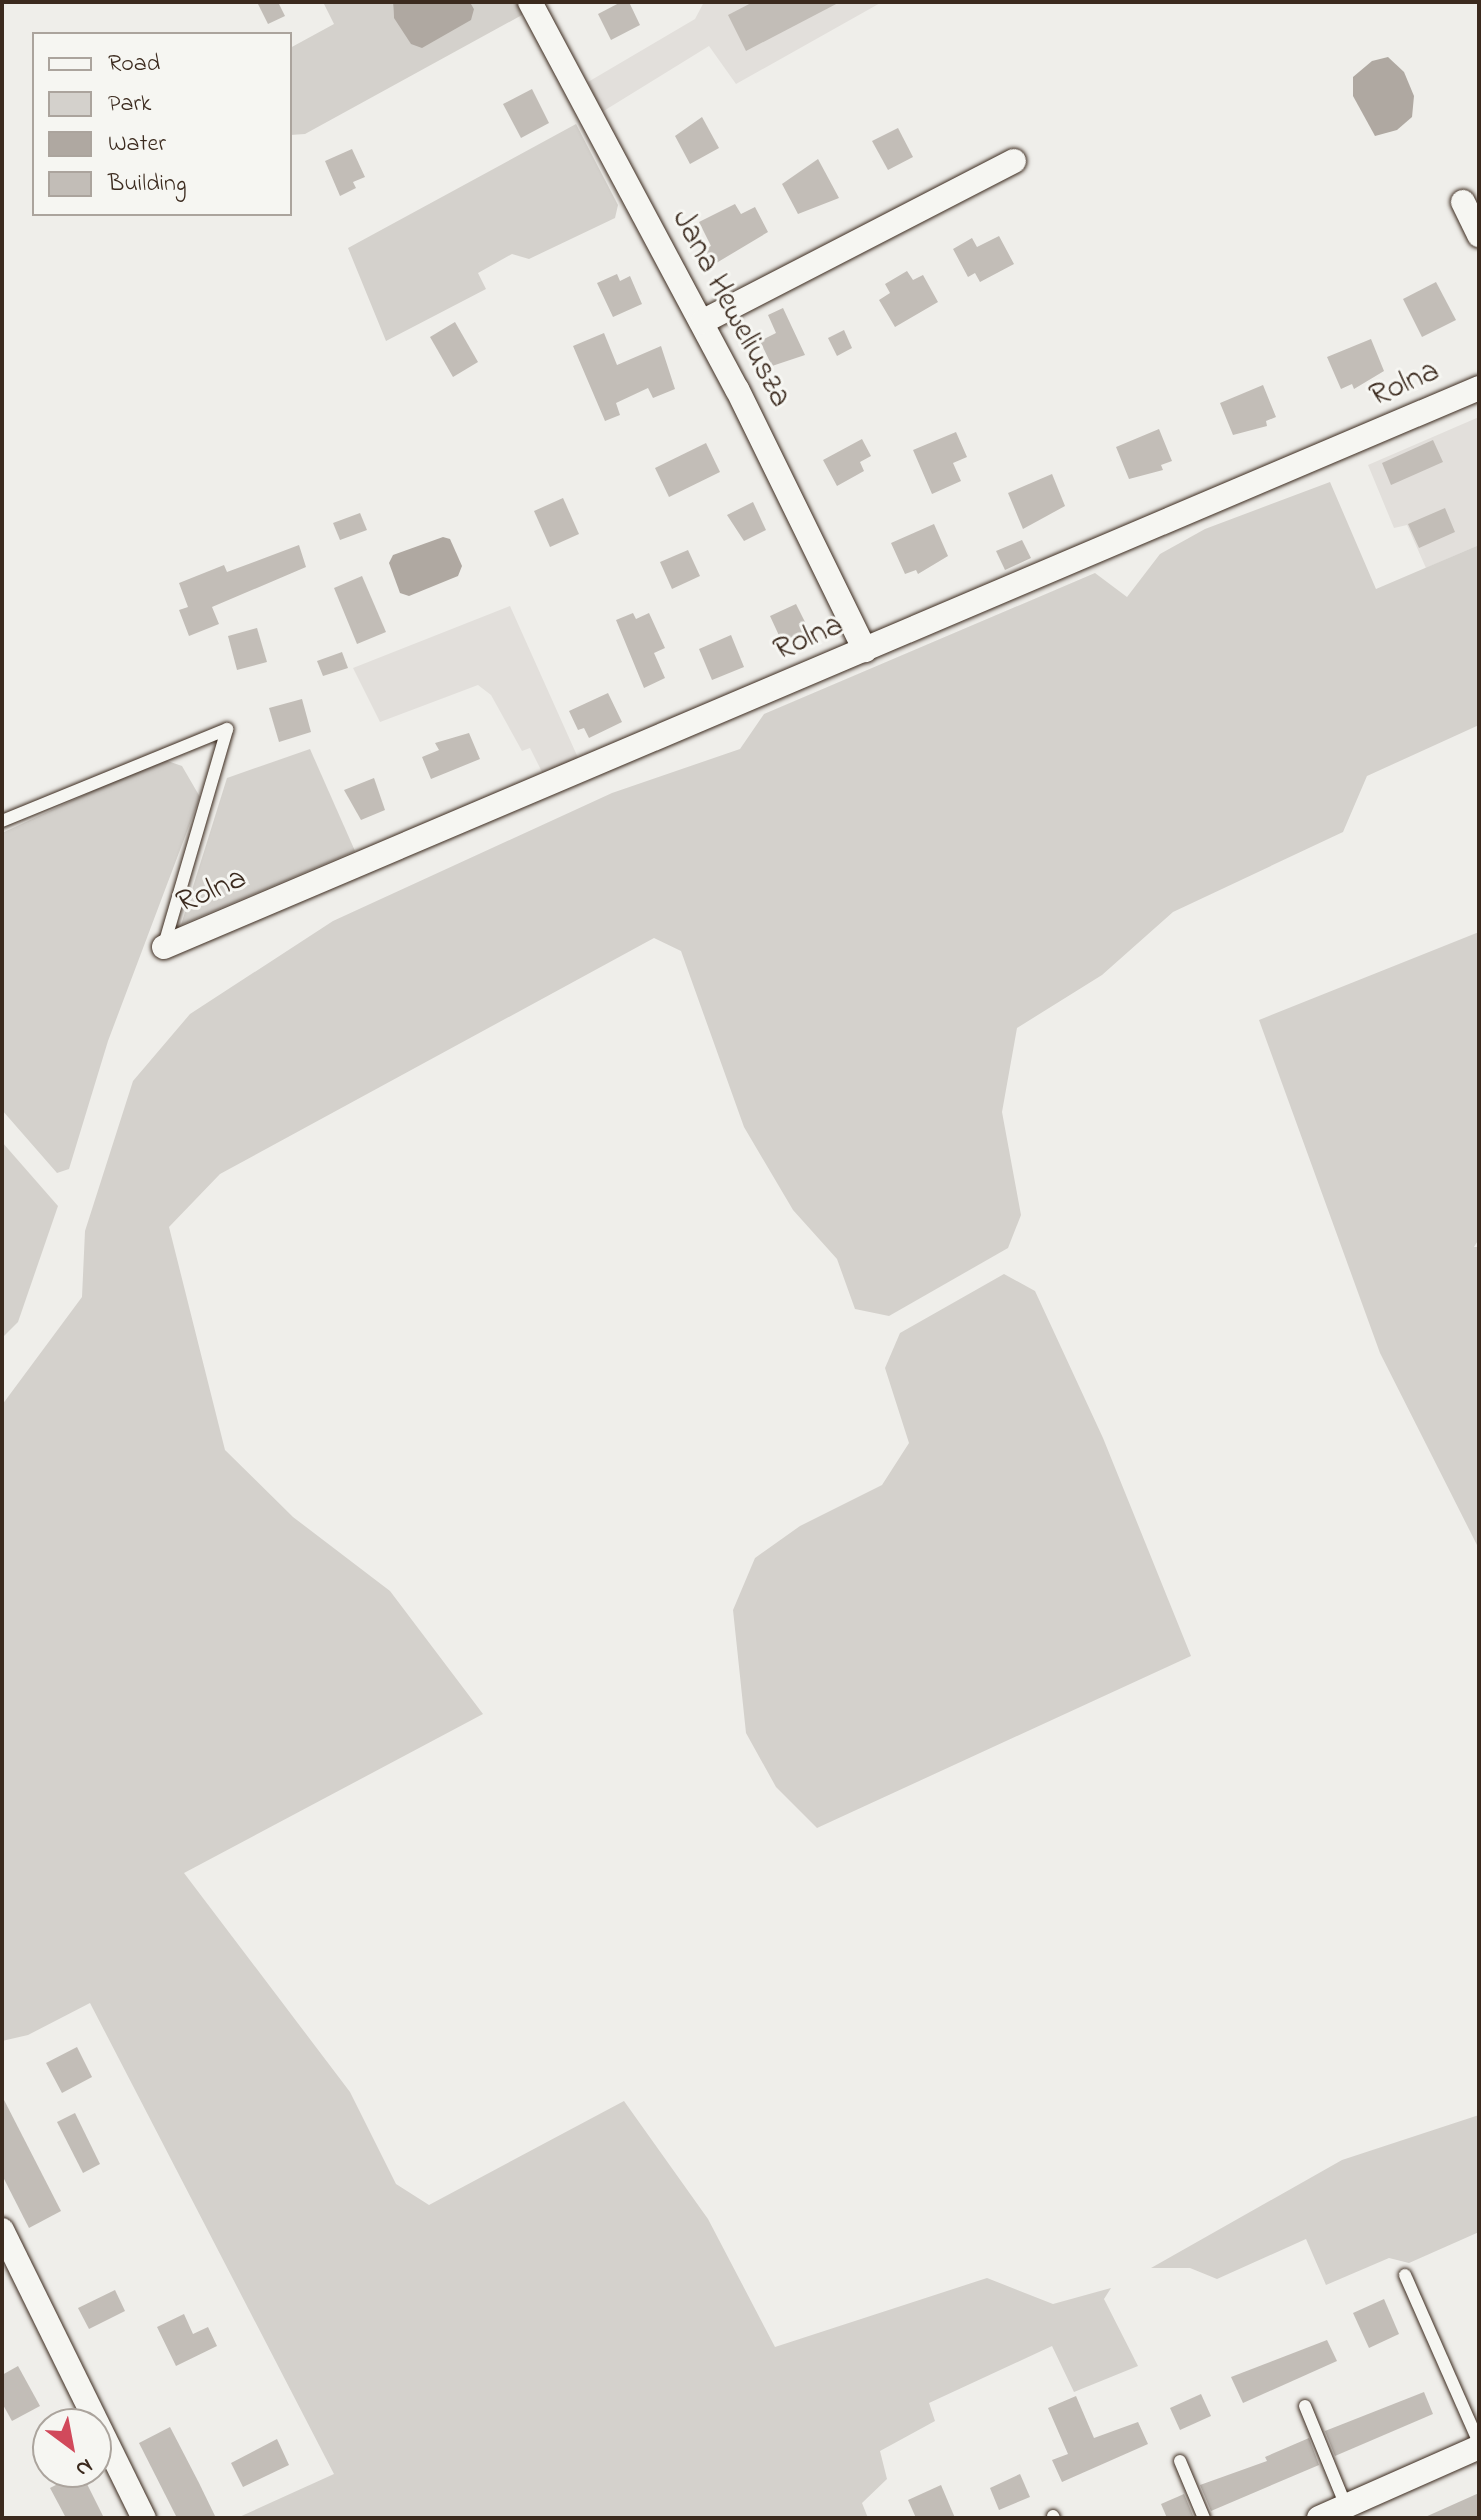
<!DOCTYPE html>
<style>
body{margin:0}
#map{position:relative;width:1481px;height:2520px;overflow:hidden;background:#efeeea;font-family:"Indie Flower",sans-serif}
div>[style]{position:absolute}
.built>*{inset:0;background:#e2dfdb}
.green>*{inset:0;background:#d4d1cc}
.water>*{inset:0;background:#afa8a1}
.building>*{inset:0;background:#c2bdb7}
.roads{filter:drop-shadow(0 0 2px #3b2a1e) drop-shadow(0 0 2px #3b2a1e)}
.lane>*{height:12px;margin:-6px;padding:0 6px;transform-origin:6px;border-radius:6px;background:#f6f6f2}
.street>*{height:24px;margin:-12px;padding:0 12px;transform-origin:12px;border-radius:12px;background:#f6f6f2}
span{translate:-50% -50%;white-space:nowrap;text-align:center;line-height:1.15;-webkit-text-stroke:6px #f6f6f2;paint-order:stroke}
.street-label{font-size:32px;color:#3b2a1e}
.frame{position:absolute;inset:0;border:4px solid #3b2a1e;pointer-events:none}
.legend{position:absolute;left:32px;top:32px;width:260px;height:184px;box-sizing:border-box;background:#f6f6f2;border:2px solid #aba49d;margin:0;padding:10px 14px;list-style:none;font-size:24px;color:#3b2a1e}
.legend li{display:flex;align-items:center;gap:16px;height:40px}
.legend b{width:40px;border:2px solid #aba49d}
.north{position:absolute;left:32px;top:2408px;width:80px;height:80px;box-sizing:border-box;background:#f6f6f2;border:2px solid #aba49d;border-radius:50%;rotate:148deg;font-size:22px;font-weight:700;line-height:32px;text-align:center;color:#3b2a1e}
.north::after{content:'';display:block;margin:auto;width:28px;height:36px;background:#d1495b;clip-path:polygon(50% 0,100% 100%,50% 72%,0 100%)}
</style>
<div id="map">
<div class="built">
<div style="clip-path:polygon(704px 2px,882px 2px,736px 84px,709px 46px,602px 112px,588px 82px,695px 19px)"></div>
<div style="clip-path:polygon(1479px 417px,1479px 545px,1426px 568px,1407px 525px,1394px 528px,1368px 465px)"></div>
<div style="clip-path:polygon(510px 606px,579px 760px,543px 774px,530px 748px,522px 751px,491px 695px,478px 685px,380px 722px,353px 668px)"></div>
</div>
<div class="green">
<div style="clip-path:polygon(323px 2px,393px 2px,394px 18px,474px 9px,470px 2px,523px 2px,522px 15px,305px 134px,290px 135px,290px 48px,334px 24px)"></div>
<div style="clip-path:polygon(576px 124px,618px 205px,615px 218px,529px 259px,512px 254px,478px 273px,486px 289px,386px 341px,348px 248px)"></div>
<div style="clip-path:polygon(1330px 482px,1376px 589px,1479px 545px,1479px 725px,1367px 776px,1343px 832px,1173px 912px,1102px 975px,1017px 1028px,1002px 1112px,1021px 1215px,1008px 1248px,889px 1316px,855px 1309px,837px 1259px,793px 1210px,744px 1127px,681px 951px,654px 938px,220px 1174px,169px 1227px,225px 1450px,293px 1517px,390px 1591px,483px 1714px,184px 1873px,350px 2092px,396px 2184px,429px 2205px,624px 2101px,708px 2219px,775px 2347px,987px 2278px,1053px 2304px,1111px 2288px,1104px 2299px,1138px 2366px,1074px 2392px,1052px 2346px,929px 2403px,935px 2421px,880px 2451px,887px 2479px,862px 2503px,868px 2518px,237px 2518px,334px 2474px,90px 2003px,28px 2035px,2px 2041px,2px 1405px,82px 1297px,85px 1231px,133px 1081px,190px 1014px,333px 921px,612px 793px,740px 749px,764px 714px,1095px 573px,1127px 597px,1160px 554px,1205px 529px)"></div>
<div style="clip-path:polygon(310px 749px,355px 851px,181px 925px,227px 778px)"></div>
<div style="clip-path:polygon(162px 759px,182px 766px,200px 797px,108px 1041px,69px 1169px,57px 1173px,2px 1110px,2px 833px)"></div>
<div style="clip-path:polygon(1479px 932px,1479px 1239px,1474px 1247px,1479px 1247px,1478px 1547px,1380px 1353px,1259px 1020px)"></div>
<div style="clip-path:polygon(2px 1142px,58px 1206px,18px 1322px,2px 1338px)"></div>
<div style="clip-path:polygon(1004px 1274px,1035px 1291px,1103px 1438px,1191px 1656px,817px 1828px,776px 1787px,746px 1733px,733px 1610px,755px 1558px,800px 1526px,882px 1485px,909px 1443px,885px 1368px,900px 1333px)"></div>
<div style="clip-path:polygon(1479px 2115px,1479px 2232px,1409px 2263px,1389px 2258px,1326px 2285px,1306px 2239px,1217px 2279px,1190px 2268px,1151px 2268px,1342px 2160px)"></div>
</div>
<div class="water">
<div style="clip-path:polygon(393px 2px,470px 2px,474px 9px,471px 20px,422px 48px,411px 44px,394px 18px)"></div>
<div style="clip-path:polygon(1388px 57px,1404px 72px,1414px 96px,1412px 117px,1397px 130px,1375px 136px,1353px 96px,1353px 77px,1372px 61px)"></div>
<div style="clip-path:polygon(443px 537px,450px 539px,462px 566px,458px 576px,409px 596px,400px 593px,389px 563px,393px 555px)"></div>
</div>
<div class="building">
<div style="clip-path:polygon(257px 2px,278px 2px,285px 16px,268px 24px)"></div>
<div style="clip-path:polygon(621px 2px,629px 2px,640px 25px,611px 40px,598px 14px)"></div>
<div style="clip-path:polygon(753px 2px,840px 2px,746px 51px,728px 15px)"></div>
<div style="clip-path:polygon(532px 89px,549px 123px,521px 138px,503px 104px)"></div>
<div style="clip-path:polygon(702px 117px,719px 148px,690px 164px,675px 136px)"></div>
<div style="clip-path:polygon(898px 128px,913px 157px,888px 170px,872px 141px)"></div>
<div style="clip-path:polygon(352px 149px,365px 177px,353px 182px,356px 188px,340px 196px,325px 161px)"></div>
<div style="clip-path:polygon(818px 159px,839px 198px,798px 214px,782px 184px)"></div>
<div style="clip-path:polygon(735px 204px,741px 214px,755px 207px,768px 232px,713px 265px,705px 249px,711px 246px,699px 222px)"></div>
<div style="clip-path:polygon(999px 236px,1014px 264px,980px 282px,975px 273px,968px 277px,953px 249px,972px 238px,977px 247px)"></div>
<div style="clip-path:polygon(907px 271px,913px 280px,923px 275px,938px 302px,895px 327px,879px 300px,890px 293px,885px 284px)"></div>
<div style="clip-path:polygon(617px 274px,620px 281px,630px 276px,642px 304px,613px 317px,597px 283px)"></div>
<div style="clip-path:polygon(1436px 282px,1456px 320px,1422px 337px,1403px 299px)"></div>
<div style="clip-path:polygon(783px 308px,805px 355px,772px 366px,760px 341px,776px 333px,768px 315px)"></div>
<div style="clip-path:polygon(455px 322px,478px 362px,453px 377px,430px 337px)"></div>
<div style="clip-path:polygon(844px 330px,852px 348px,837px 356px,828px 338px)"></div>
<div style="clip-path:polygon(604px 333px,617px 365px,661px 346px,675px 389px,653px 398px,648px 388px,616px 403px,620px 415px,605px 421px,573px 346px)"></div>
<div style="clip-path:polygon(1371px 339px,1384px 371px,1354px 389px,1352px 384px,1341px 389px,1327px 357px)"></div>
<div style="clip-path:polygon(1263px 385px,1276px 417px,1266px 421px,1267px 426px,1233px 435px,1220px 403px)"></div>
<div style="clip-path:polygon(1159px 429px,1172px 461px,1161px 465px,1163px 470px,1129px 479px,1116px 447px)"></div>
<div style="clip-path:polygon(956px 432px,967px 457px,953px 463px,961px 481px,932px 494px,913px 450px)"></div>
<div style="clip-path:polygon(862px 439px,871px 456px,860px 462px,864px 471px,837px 486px,823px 460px)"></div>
<div style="clip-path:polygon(1433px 440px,1443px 462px,1391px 485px,1382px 463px)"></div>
<div style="clip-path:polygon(706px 443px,720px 472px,669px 497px,655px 468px)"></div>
<div style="clip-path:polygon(1052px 474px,1065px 506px,1023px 529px,1008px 493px)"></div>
<div style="clip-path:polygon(563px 498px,579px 534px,550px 547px,534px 511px)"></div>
<div style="clip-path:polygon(753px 502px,766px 530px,744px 541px,727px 515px)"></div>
<div style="clip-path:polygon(1445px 508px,1455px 532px,1419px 548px,1408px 524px)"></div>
<div style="clip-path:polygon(360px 513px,367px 530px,340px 540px,333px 523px)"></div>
<div style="clip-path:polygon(934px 524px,948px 556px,918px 574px,916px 570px,905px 574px,891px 543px)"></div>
<div style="clip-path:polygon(1022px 540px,1031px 558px,1005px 570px,996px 551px)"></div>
<div style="clip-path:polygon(299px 545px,306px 567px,212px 607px,219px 624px,189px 636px,179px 610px,188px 607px,179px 583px,224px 565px,227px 572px)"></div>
<div style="clip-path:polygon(688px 550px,700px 576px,672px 589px,660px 562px)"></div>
<div style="clip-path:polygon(362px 576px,386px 632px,357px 644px,334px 588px)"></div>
<div style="clip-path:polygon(796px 604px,809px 630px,782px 642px,770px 616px)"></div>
<div style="clip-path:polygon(633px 613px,636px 619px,649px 613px,665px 648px,654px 653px,665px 678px,644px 688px,616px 620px)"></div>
<div style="clip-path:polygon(257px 628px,267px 662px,237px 670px,228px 636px)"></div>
<div style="clip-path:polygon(731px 635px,744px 667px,712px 680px,699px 649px)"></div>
<div style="clip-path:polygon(342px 652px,348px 668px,323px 676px,317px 661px)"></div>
<div style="clip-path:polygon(608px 693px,622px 722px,589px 738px,584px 728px,578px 730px,569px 711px)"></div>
<div style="clip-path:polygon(302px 699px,311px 732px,279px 742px,269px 708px)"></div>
<div style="clip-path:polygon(469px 733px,480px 759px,431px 779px,422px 757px,439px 750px,435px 743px)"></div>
<div style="clip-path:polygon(374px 778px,385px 810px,361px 820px,344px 790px)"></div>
<div style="clip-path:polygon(77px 2047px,92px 2077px,62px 2093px,46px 2063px)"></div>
<div style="clip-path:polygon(2px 2096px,61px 2211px,29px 2228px,2px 2175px)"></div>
<div style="clip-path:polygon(75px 2113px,100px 2164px,83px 2173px,57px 2122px)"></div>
<div style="clip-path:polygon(115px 2290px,125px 2311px,89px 2329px,78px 2308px)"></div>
<div style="clip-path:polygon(1384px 2299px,1399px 2334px,1369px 2348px,1353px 2313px)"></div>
<div style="clip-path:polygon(184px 2314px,193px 2334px,208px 2327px,217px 2346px,176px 2366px,157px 2327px)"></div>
<div style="clip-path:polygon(1327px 2340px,1337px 2361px,1243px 2403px,1231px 2377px)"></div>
<div style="clip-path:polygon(18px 2366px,40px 2406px,12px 2421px,2px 2403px,2px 2375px)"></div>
<div style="clip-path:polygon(1424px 2392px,1433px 2414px,1335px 2456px,1325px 2431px)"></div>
<div style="clip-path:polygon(1201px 2394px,1211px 2416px,1180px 2430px,1170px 2408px)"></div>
<div style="clip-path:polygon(1076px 2396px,1094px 2438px,1138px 2422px,1148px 2444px,1062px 2482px,1052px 2460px,1068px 2454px,1048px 2408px)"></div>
<div style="clip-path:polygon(170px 2427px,199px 2483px,216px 2518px,177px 2518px,139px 2443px)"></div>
<div style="clip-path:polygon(1309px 2438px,1319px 2465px,1211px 2511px,1200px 2485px,1267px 2461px,1265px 2457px)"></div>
<div style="clip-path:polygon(277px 2439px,289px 2465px,243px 2487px,231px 2463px)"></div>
<div style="clip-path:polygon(81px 2472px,104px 2518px,66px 2518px,50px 2488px)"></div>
<div style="clip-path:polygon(1020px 2474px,1030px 2497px,999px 2510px,990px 2488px)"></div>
<div style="clip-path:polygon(941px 2485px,955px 2518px,916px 2518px,908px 2500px)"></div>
<div style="clip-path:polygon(1479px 2493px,1479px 2518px,1423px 2518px)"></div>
<div style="clip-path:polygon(1184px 2494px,1194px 2518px,1167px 2518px,1161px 2504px)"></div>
</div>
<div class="roads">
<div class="lane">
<div style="left:2px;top:821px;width:243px;rotate:-22.2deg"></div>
<div style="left:164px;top:945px;width:225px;rotate:-73.7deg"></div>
<div style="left:1405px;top:2275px;width:184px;rotate:66.2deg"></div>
<div style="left:1305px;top:2406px;width:108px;rotate:67.7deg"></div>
<div style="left:1180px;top:2461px;width:62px;rotate:67.2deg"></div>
<div style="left:1053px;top:2516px;width:2px;rotate:63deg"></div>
</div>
<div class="street">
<div style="left:530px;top:2px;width:439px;rotate:61.9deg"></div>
<div style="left:737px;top:389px;width:291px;rotate:63.9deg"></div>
<div style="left:1463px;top:202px;width:37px;rotate:64deg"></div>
<div style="left:702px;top:322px;width:351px;rotate:-27.3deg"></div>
<div style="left:164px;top:947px;width:1429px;rotate:-23.03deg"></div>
<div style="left:2px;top:2230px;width:321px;rotate:63.8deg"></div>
<div style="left:1319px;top:2518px;width:175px;rotate:-23.9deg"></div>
</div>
</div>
<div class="street-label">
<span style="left:730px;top:309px;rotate:62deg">Jana Heweliusza</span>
<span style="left:1405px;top:385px;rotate:-23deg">Rolna</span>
<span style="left:809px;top:639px;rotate:-23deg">Rolna</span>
<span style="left:212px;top:892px;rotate:-23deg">Rolna</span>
</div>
<div class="frame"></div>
<ul class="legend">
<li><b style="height:10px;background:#f6f6f2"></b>Road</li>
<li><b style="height:22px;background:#d4d1cc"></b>Park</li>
<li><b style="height:22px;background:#afa8a1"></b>Water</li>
<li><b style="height:22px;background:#c2bdb7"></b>Building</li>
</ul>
<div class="north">N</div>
</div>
